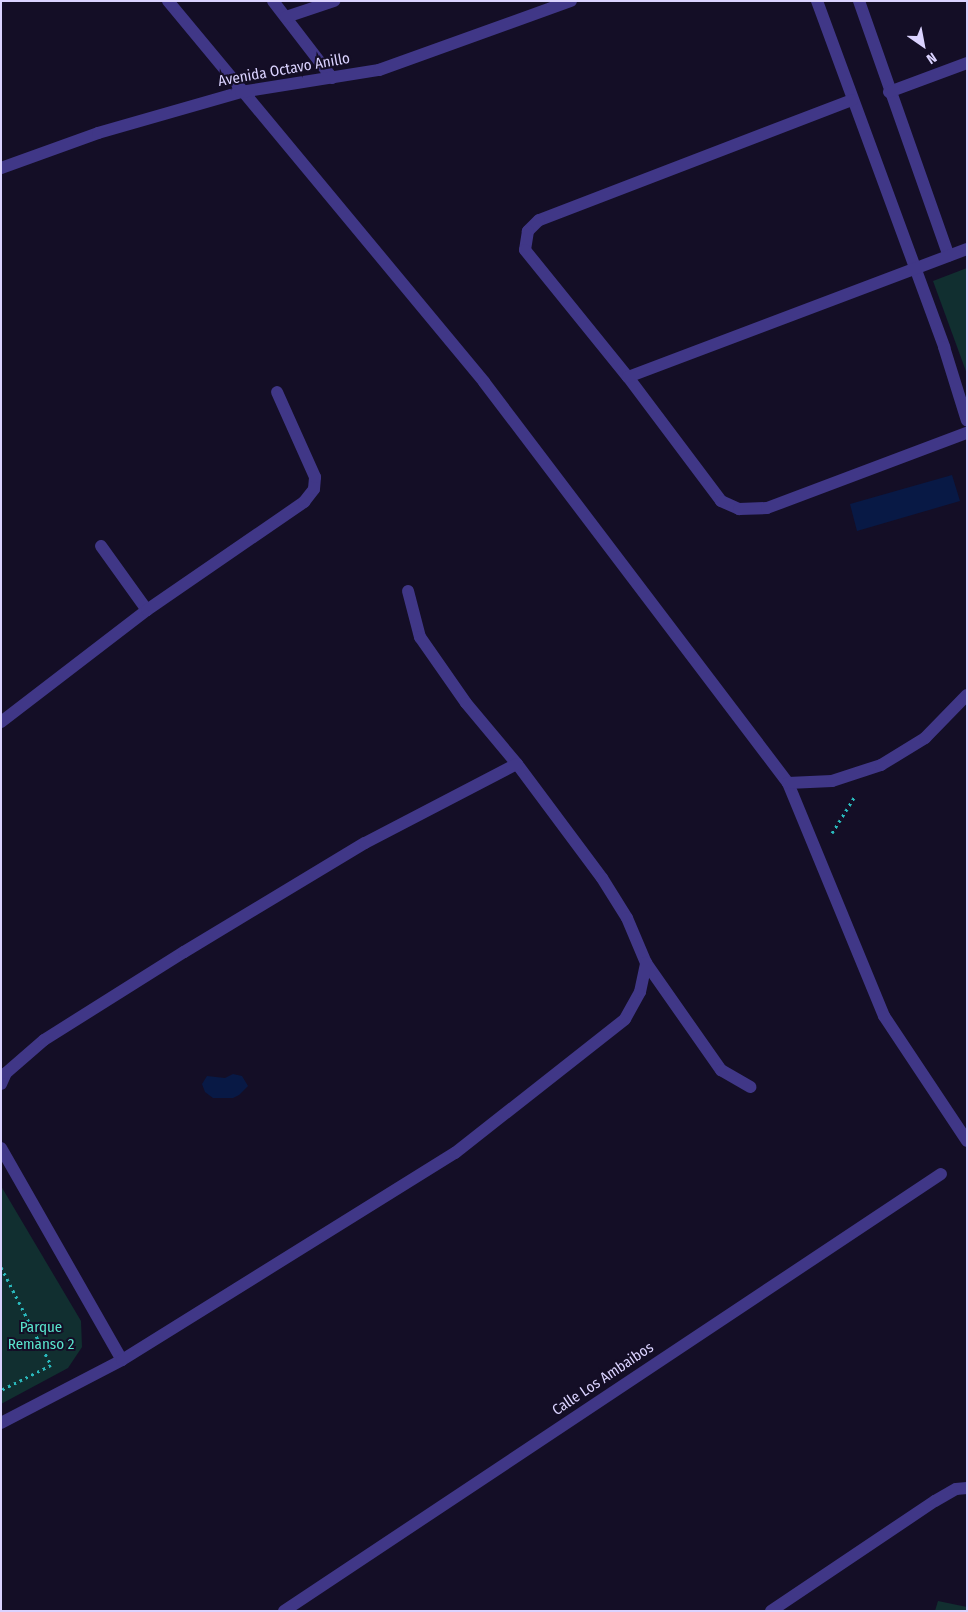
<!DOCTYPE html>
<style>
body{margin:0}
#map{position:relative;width:968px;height:1612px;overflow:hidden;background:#140e26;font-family:"Fira Sans Condensed",sans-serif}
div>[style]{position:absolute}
.green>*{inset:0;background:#112f30}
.water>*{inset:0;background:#081945}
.path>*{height:3px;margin-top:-1.5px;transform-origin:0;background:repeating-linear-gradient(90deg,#2ab9bc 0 2.5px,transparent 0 6.5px)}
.minor>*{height:12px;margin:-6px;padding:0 6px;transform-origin:6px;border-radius:6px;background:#403787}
span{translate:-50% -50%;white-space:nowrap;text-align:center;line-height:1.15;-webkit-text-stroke:4px #140e26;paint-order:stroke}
.street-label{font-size:15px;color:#dbd3ff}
.park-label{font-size:15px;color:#59e4cd}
.frame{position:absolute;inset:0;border:2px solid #dbd3ff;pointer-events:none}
.north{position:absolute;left:898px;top:20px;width:50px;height:50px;-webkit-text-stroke:4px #140e26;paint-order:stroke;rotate:147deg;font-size:14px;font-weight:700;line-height:20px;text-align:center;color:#dbd3ff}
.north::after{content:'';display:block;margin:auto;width:18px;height:22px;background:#dbd3ff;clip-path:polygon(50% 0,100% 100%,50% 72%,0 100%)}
</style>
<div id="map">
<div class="green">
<div style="clip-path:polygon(967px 268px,967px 374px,933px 281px)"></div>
<div style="clip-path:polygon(1px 1186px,81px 1321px,82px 1347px,68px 1368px,1px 1404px)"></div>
<div style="clip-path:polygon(938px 1601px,967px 1607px,967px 1611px,935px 1611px)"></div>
</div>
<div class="water">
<div style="clip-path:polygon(952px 475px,960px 501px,857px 531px,850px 504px)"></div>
<div style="clip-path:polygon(233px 1074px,242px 1076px,248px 1086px,239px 1095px,233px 1098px,213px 1098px,205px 1092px,202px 1084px,207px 1076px,225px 1078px)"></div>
</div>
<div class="path">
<div style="left:832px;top:833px;width:44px;rotate:-58.1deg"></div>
<div style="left:1px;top:1267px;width:110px;rotate:63deg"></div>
<div style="left:51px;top:1365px;width:56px;rotate:153.4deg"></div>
</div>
<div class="minor">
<div style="left:168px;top:1px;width:495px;rotate:50.3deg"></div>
<div style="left:484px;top:382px;width:503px;rotate:52.83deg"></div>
<div style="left:788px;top:783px;width:252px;rotate:67.6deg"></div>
<div style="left:884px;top:1016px;width:150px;rotate:56.4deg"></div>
<div style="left:273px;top:1px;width:97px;rotate:52.5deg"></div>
<div style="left:817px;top:1px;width:369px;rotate:69.8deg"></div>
<div style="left:944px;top:347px;width:77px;rotate:72.7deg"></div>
<div style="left:859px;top:1px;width:270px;rotate:70.6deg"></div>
<div style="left:286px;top:17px;width:51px;rotate:-18.4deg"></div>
<div style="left:889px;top:92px;width:83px;rotate:-20.4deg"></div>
<div style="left:852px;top:100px;width:335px;rotate:159deg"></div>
<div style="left:539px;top:220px;width:16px;rotate:135deg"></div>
<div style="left:528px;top:231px;width:19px;rotate:99deg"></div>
<div style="left:525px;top:250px;width:164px;rotate:51deg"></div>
<div style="left:628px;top:377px;width:155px;rotate:53.1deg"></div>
<div style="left:721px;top:501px;width:20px;rotate:24deg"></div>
<div style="left:739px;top:509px;width:28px;rotate:-2deg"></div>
<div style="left:767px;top:508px;width:214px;rotate:-20.6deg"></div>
<div style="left:1px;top:168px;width:103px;rotate:-19.8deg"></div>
<div style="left:98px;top:133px;width:149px;rotate:-16deg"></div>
<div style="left:241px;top:92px;width:140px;rotate:-9.1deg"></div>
<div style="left:379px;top:70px;width:204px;rotate:-19.8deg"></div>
<div style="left:628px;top:377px;width:362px;rotate:-20.7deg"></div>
<div style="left:101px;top:546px;width:79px;rotate:54.3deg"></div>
<div style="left:408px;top:591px;width:48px;rotate:75.4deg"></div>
<div style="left:420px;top:637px;width:80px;rotate:55.1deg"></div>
<div style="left:466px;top:703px;width:80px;rotate:50.1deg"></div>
<div style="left:517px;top:764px;width:142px;rotate:53.3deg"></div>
<div style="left:602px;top:878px;width:47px;rotate:58deg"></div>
<div style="left:627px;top:918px;width:49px;rotate:67.1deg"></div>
<div style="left:646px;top:963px;width:131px;rotate:55deg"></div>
<div style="left:721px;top:1070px;width:34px;rotate:30deg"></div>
<div style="left:1px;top:722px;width:184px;rotate:-37.5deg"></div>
<div style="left:147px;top:610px;width:191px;rotate:-34.5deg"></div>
<div style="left:304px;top:502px;width:16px;rotate:-52deg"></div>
<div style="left:314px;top:489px;width:12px;rotate:-85deg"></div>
<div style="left:315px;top:477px;width:93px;rotate:-114.1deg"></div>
<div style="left:788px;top:783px;width:44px;rotate:-2.6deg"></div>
<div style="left:832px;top:781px;width:52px;rotate:-18.1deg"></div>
<div style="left:881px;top:765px;width:52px;rotate:-31.5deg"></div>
<div style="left:925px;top:738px;width:60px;rotate:-45.7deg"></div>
<div style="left:1px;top:1084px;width:12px;rotate:-66deg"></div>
<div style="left:6px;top:1073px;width:50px;rotate:-41deg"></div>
<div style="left:44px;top:1040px;width:165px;rotate:-32.2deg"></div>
<div style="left:184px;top:952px;width:211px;rotate:-31.1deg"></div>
<div style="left:365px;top:843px;width:171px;rotate:-27.5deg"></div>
<div style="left:1px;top:1148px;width:244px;rotate:60.3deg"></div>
<div style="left:1px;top:1423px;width:136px;rotate:-27.5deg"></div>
<div style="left:122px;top:1360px;width:392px;rotate:-31.9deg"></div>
<div style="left:455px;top:1153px;width:216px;rotate:-38.2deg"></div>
<div style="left:625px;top:1019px;width:31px;rotate:-61deg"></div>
<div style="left:640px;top:992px;width:30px;rotate:-78deg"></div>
<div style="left:284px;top:1611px;width:789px;rotate:-33.63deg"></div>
<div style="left:771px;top:1611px;width:197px;rotate:-33.9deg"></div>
<div style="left:935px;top:1501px;width:24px;rotate:-30deg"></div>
<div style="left:956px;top:1489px;width:11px;rotate:-5deg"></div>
</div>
<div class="street-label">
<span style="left:284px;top:70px;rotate:-10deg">Avenida Octavo Anillo</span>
<span style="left:603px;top:1379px;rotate:-34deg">Calle Los Ambaibos</span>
</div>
<div class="park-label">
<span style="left:41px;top:1336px">Parque<br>Remanso 2</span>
</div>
<div class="frame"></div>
<div class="north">N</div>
</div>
